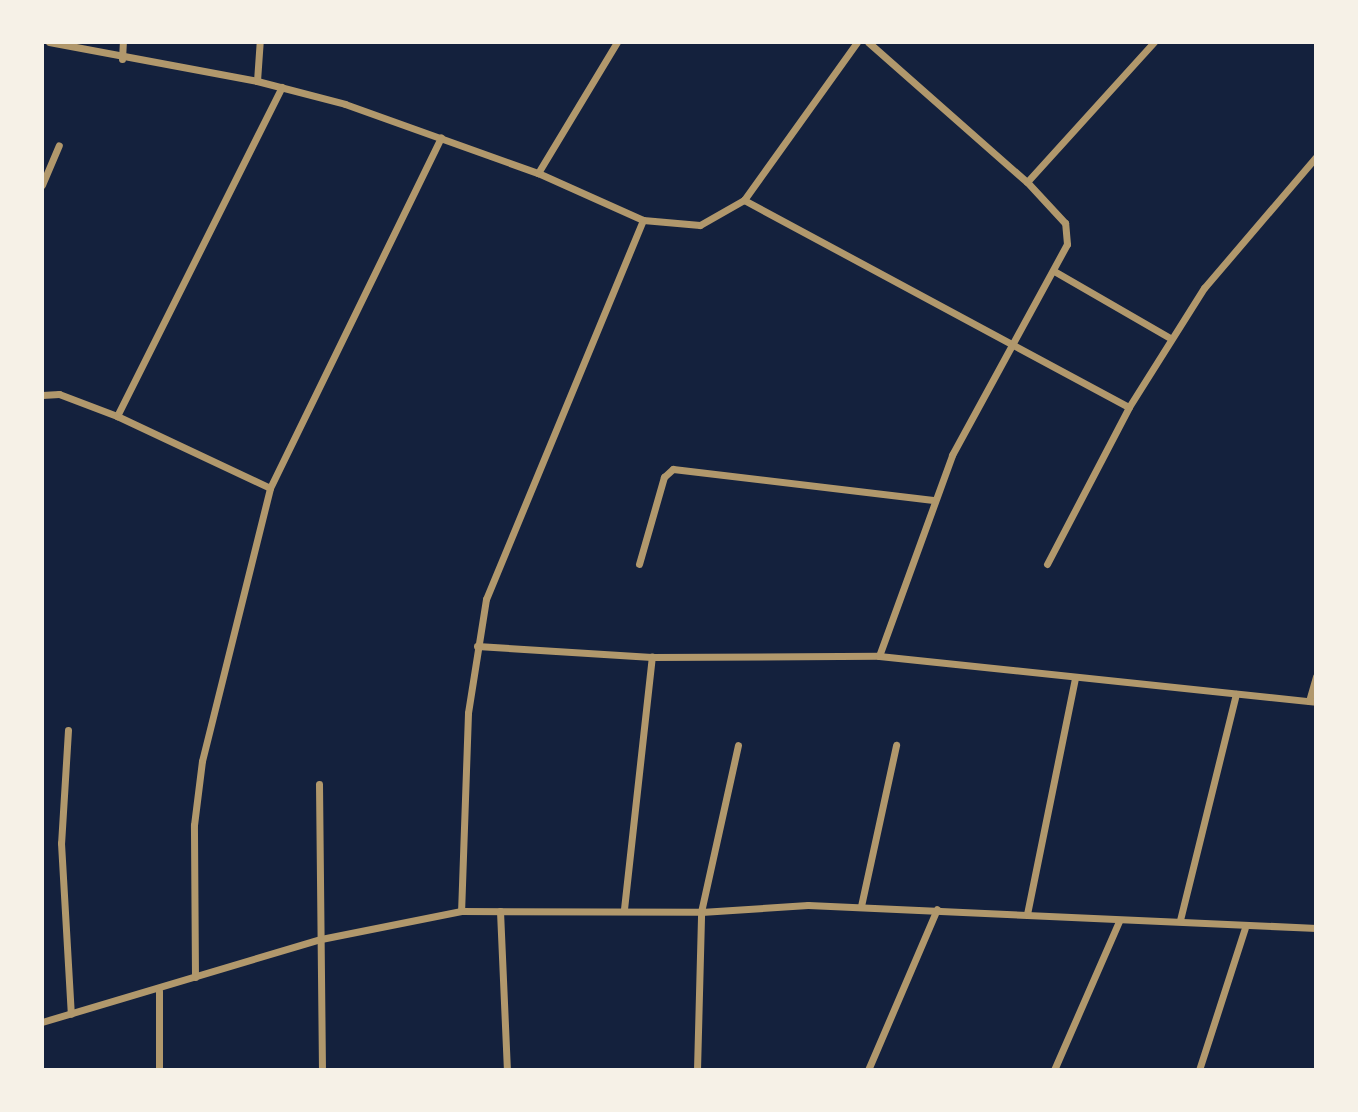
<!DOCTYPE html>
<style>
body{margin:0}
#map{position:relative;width:1358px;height:1112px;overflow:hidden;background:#14213d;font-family:"Noto Sans",sans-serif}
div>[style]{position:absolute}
.minor>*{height:7px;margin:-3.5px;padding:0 3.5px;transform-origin:3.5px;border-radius:3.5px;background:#b1986c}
span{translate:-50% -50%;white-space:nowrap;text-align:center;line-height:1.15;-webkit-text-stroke:6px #f6f1e7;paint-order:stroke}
.frame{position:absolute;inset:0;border:44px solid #f6f1e7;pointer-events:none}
</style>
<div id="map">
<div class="minor">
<div style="left:49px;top:42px;width:212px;rotate:10.6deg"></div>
<div style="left:257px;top:81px;width:91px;rotate:14.6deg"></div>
<div style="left:345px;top:104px;width:205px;rotate:19.7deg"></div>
<div style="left:538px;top:173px;width:115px;rotate:24.1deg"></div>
<div style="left:643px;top:220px;width:410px;rotate:112.5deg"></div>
<div style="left:486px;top:599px;width:115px;rotate:99deg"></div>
<div style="left:468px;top:713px;width:198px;rotate:92deg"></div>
<div style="left:868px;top:42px;width:212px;rotate:41.4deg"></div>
<div style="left:1027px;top:182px;width:189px;rotate:-47.8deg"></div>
<div style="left:122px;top:59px;width:17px;rotate:-87deg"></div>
<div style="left:257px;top:81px;width:39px;rotate:-86deg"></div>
<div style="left:538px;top:173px;width:153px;rotate:-58.9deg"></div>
<div style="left:42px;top:185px;width:43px;rotate:-67deg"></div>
<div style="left:744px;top:200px;width:437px;rotate:28.3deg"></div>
<div style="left:1129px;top:407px;width:141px;rotate:-57.8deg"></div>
<div style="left:1204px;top:288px;width:172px;rotate:-49.5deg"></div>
<div style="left:643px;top:220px;width:57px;rotate:5deg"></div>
<div style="left:700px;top:225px;width:51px;rotate:-29.6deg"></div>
<div style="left:744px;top:200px;width:194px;rotate:-54.4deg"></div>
<div style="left:1054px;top:271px;width:134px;rotate:30deg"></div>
<div style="left:42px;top:395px;width:17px;rotate:-3deg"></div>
<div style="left:59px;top:394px;width:62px;rotate:20.8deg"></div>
<div style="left:117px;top:416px;width:169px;rotate:25.2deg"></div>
<div style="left:117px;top:416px;width:368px;rotate:-63.4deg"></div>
<div style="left:639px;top:564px;width:91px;rotate:-74deg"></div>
<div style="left:664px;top:477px;width:12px;rotate:-42deg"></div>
<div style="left:673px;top:469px;width:262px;rotate:6.8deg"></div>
<div style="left:1047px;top:564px;width:177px;rotate:-62.4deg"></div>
<div style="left:477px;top:646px;width:175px;rotate:3.6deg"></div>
<div style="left:652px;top:657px;width:227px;rotate:-0.3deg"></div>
<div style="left:879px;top:656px;width:439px;rotate:6deg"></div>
<div style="left:879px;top:656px;width:214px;rotate:-70deg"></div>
<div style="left:952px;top:455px;width:240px;rotate:-61.4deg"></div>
<div style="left:1067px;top:244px;width:21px;rotate:-95deg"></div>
<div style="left:1065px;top:223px;width:56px;rotate:-132.8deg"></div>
<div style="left:1309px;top:701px;width:26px;rotate:-74deg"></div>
<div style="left:68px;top:730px;width:113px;rotate:93.5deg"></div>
<div style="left:61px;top:843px;width:171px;rotate:86.7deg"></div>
<div style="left:319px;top:784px;width:286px;rotate:89.4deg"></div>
<div style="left:861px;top:906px;width:165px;rotate:-77.7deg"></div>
<div style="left:624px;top:909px;width:254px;rotate:-83.7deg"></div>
<div style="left:500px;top:911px;width:159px;rotate:87.5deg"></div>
<div style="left:1027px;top:914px;width:241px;rotate:-78.5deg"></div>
<div style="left:1180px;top:920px;width:233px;rotate:-76.1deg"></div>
<div style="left:195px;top:977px;width:152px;rotate:-90.4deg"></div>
<div style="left:194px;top:825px;width:64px;rotate:-82.9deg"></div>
<div style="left:202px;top:761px;width:281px;rotate:-76deg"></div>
<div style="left:270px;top:488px;width:390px;rotate:-64deg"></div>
<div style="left:42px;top:1022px;width:291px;rotate:-16.6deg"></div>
<div style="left:321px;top:939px;width:143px;rotate:-11.3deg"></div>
<div style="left:461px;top:911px;width:240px;rotate:0.2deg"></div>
<div style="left:701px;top:912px;width:107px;rotate:-3.7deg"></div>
<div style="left:808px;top:905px;width:509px;rotate:2.59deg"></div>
<div style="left:159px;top:1070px;width:79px;rotate:-90deg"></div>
<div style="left:697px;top:1070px;width:158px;rotate:-88.5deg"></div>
<div style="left:701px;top:912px;width:171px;rotate:-77.5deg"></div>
<div style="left:868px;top:1070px;width:175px;rotate:-66.8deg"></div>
<div style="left:1054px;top:1070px;width:163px;rotate:-66.4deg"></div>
<div style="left:1199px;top:1070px;width:149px;rotate:-72.1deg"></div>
</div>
<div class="frame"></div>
</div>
